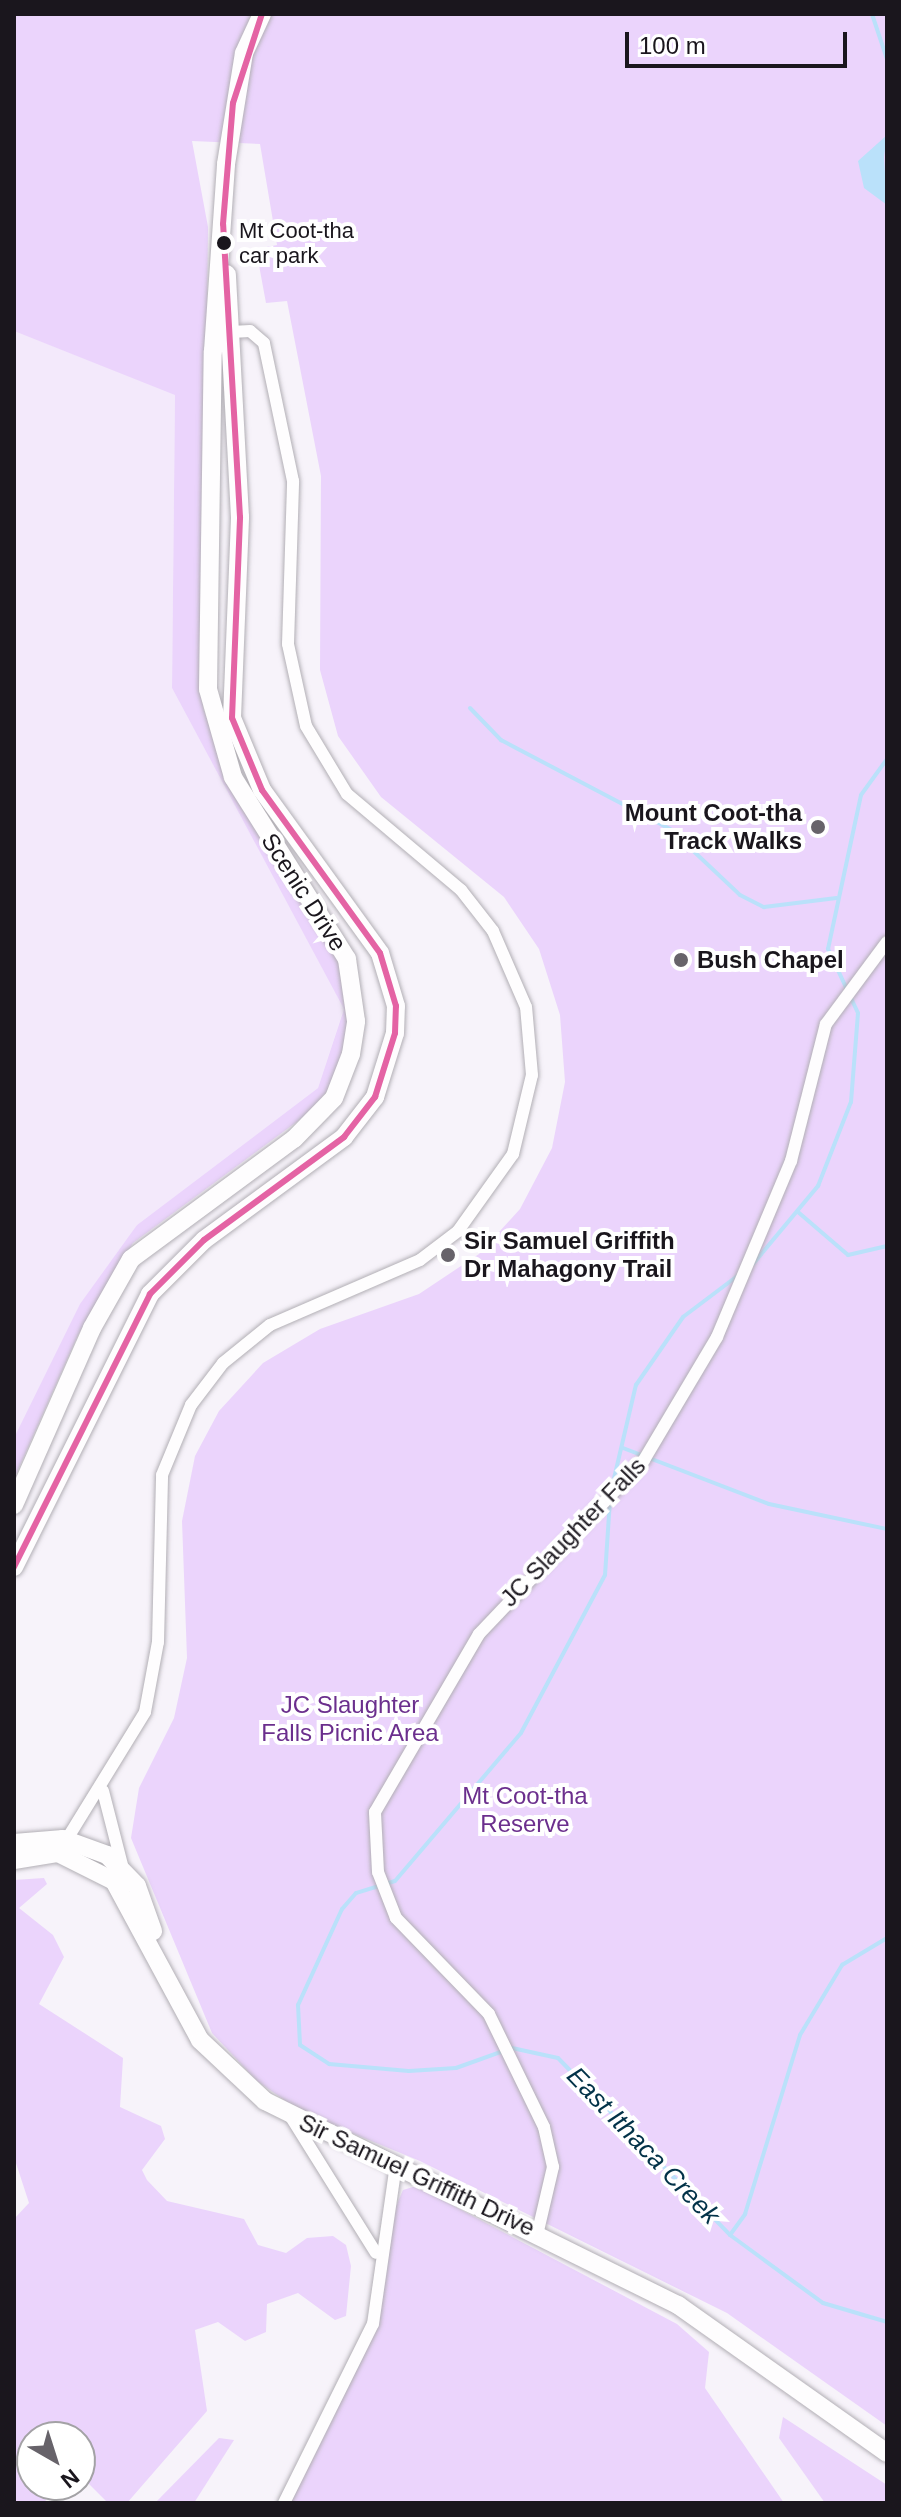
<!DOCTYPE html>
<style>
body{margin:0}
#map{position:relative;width:901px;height:2517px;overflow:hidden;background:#f7f3fa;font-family:Helvetica,sans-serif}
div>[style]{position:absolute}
.built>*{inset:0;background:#f3e9fb}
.green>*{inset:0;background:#ebd4fc}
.water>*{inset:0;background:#bae1fa}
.stream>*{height:4px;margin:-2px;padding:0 2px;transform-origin:2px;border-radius:2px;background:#bae1fa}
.roads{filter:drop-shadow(0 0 2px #b2afb5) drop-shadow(0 0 2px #b2afb5)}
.street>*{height:12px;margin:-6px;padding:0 6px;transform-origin:6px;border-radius:6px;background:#fefdfe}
.secondary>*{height:18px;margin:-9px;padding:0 9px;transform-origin:9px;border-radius:9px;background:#fefdfe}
.bus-1>*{height:6px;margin:-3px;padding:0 3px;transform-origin:3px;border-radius:3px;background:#e463a4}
.dots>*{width:22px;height:22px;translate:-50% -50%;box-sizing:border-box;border:4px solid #fff;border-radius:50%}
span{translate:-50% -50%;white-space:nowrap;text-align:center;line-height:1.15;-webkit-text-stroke:8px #fff;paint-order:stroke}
.bus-label{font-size:22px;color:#1a161d}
.left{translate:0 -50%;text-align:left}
.poi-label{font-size:24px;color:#1a161d;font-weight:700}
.right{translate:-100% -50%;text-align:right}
.street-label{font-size:24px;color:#1a161d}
.park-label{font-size:24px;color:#6b2f8d}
.water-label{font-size:26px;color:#023248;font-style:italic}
.frame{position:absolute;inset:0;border:16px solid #1a161d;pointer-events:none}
.north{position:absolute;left:16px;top:2421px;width:80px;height:80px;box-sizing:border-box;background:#fff;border:2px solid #a3a2a5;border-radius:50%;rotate:141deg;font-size:22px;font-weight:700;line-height:32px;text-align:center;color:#1a161d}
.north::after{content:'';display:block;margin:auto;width:28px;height:36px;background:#67636a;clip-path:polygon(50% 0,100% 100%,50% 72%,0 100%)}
.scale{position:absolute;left:625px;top:32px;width:222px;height:36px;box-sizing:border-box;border:4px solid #1a161d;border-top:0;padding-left:10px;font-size:24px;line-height:28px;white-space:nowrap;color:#1a161d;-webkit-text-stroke:6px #fff;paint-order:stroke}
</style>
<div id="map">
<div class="built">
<div style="clip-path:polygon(14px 331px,175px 394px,172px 688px,344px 1008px,318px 1088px,137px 1225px,14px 1438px)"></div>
</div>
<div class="green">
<div style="clip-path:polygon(14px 14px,887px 14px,887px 2426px,727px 2313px,420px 2161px,303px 2113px,257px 2081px,212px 2033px,131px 1838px,139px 1788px,174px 1718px,187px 1658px,182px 1521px,195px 1456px,219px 1411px,263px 1363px,320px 1329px,419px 1294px,479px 1254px,520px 1209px,552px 1148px,565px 1082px,560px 1015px,539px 949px,504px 897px,381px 797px,338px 736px,320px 670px,321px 476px,287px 301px,266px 303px,256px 249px,277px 245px,260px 144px,192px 141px,208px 227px,203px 708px,234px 792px,343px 967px,349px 1037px,331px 1086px,310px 1112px,133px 1243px,78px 1335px,14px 1479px,14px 1438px,80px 1304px,137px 1225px,318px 1088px,344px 1009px,172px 688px,175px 395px,14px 331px)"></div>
<div style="clip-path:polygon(44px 1878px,47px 1884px,19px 1908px,53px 1935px,64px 1957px,39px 2004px,123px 2058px,120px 2107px,161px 2126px,165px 2139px,142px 2170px,147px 2180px,167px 2201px,244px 2219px,258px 2245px,286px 2253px,307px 2238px,333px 2236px,346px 2245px,351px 2266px,346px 2316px,335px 2320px,298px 2293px,267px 2304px,266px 2332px,245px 2341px,218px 2322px,195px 2330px,207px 2411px,127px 2503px,108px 2503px,80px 2475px,80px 2437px,32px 2437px,32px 2485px,50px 2485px,45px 2503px,14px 2503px,14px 2219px,29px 2203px,14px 2157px,14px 1880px)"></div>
<div style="clip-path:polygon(416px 2186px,677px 2324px,709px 2352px,705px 2388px,784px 2503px,284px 2503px,379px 2323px,391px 2218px,403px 2190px)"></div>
<div style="clip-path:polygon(783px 2417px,887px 2485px,887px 2503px,825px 2503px,779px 2438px)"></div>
<div style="clip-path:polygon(219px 2438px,234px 2440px,194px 2503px,155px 2503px)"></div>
</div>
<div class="water">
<div style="clip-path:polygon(887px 135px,884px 157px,887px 205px,864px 188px,858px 161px)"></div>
</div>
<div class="stream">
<div style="left:872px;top:14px;width:47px;rotate:71.6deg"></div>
<div style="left:470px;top:708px;width:45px;rotate:45.9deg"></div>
<div style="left:501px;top:740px;width:191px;rotate:27.8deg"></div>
<div style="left:670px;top:829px;width:96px;rotate:43.3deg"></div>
<div style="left:740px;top:895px;width:27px;rotate:27deg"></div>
<div style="left:764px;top:907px;width:73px;rotate:-7.1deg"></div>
<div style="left:798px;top:1212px;width:66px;rotate:40.7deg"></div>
<div style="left:848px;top:1255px;width:40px;rotate:-13deg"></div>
<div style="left:753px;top:1264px;width:102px;rotate:-50.2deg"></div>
<div style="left:818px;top:1186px;width:90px;rotate:-68.6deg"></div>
<div style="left:851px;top:1102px;width:89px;rotate:-85.5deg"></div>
<div style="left:858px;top:1013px;width:71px;rotate:-115.1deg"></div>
<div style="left:828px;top:949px;width:157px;rotate:-77.9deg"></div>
<div style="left:861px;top:795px;width:44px;rotate:-54.2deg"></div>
<div style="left:623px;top:1448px;width:156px;rotate:21deg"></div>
<div style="left:769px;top:1504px;width:121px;rotate:12deg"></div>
<div style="left:612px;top:1487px;width:105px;rotate:-76.8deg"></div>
<div style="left:636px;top:1385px;width:83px;rotate:-55.3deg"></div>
<div style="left:683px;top:1317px;width:71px;rotate:-37deg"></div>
<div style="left:610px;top:1500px;width:75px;rotate:93.8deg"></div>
<div style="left:605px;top:1575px;width:179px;rotate:118deg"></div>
<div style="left:521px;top:1733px;width:194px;rotate:130.4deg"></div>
<div style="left:395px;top:1881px;width:41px;rotate:162.9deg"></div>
<div style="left:356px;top:1893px;width:21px;rotate:131deg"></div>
<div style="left:342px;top:1909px;width:106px;rotate:114.6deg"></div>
<div style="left:298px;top:2005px;width:40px;rotate:87.1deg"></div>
<div style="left:300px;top:2045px;width:35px;rotate:33deg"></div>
<div style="left:329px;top:2064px;width:80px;rotate:5deg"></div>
<div style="left:409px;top:2071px;width:47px;rotate:-3.7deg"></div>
<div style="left:456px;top:2068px;width:59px;rotate:-19.7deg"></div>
<div style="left:512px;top:2048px;width:47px;rotate:12.3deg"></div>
<div style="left:558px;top:2058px;width:247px;rotate:45.8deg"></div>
<div style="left:730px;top:2235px;width:115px;rotate:36.2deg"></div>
<div style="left:823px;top:2303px;width:67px;rotate:16.5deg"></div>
<div style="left:730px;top:2235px;width:26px;rotate:-54deg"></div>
<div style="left:745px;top:2214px;width:187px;rotate:-72.9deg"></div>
<div style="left:800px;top:2035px;width:82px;rotate:-59deg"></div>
<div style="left:842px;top:1965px;width:52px;rotate:-31deg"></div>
</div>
<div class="roads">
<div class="street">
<div style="left:103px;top:1791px;width:76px;rotate:75.6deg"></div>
<div style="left:67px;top:1839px;width:149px;rotate:-58.4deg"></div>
<div style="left:145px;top:1712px;width:71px;rotate:-79.5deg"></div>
<div style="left:158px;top:1642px;width:167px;rotate:-88.6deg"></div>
<div style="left:162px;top:1475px;width:76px;rotate:-67.5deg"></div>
<div style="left:191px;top:1405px;width:53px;rotate:-52.7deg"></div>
<div style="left:223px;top:1363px;width:60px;rotate:-39deg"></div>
<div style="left:270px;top:1325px;width:163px;rotate:-23.4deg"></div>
<div style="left:420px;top:1260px;width:48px;rotate:-37.3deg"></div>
<div style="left:458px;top:1231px;width:95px;rotate:-54.5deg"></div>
<div style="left:513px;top:1154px;width:81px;rotate:-76.5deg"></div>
<div style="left:532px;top:1075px;width:68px;rotate:-95deg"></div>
<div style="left:526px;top:1007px;width:83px;rotate:-113.5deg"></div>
<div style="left:493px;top:931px;width:52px;rotate:-128deg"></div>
<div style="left:461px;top:890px;width:149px;rotate:-139.9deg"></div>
<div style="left:347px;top:794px;width:79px;rotate:-121.1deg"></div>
<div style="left:306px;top:726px;width:84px;rotate:-102.4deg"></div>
<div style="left:288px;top:644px;width:163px;rotate:-88.2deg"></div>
<div style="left:293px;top:481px;width:141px;rotate:-101.9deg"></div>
<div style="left:264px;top:343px;width:18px;rotate:-139deg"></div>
<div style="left:250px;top:331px;width:19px;rotate:177deg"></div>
<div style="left:291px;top:2117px;width:160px;rotate:58deg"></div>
<div style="left:538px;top:2231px;width:66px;rotate:-76.8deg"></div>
<div style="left:553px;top:2167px;width:41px;rotate:-102.7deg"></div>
<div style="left:544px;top:2127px;width:126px;rotate:-116deg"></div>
<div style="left:489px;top:2014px;width:134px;rotate:-134.1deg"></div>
<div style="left:396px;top:1918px;width:49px;rotate:-111.4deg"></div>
<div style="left:378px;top:1872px;width:60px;rotate:-92.9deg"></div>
<div style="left:375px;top:1812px;width:206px;rotate:-59.7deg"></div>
<div style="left:479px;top:1634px;width:240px;rotate:-46.5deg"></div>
<div style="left:644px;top:1460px;width:143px;rotate:-59.3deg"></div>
<div style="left:717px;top:1337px;width:191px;rotate:-67.2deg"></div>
<div style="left:791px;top:1161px;width:141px;rotate:-75.7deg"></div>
<div style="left:826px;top:1024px;width:102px;rotate:-53.4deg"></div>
<div style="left:284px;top:2503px;width:200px;rotate:-63.6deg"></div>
<div style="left:373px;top:2324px;width:161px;rotate:-81.8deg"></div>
</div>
<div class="secondary">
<div style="left:14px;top:1505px;width:193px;rotate:-66.2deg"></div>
<div style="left:92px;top:1328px;width:79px;rotate:-60.5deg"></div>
<div style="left:131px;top:1259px;width:202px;rotate:-36.4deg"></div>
<div style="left:294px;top:1139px;width:57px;rotate:-45.7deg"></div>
<div style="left:334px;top:1098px;width:47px;rotate:-68.9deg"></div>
<div style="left:351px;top:1054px;width:33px;rotate:-81deg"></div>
<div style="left:356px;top:1021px;width:63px;rotate:-98.3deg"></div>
<div style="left:347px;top:959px;width:215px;rotate:-122.1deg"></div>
<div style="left:233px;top:777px;width:91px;rotate:-105.9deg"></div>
<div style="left:208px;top:689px;width:338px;rotate:-89.2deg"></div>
<div style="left:213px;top:351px;width:187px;rotate:-86deg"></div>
<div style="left:226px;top:164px;width:112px;rotate:-80.8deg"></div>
<div style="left:244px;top:53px;width:43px;rotate:-65.2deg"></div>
<div style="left:14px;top:1567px;width:305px;rotate:-63.5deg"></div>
<div style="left:150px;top:1294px;width:76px;rotate:-45deg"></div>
<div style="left:204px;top:1240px;width:174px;rotate:-36.3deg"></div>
<div style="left:344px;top:1137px;width:51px;rotate:-52.2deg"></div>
<div style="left:375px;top:1097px;width:67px;rotate:-72.6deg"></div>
<div style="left:395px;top:1033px;width:27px;rotate:-88deg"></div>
<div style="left:396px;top:1006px;width:55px;rotate:-106.8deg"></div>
<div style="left:380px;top:953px;width:201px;rotate:-125.9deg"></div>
<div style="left:262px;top:790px;width:78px;rotate:-112.6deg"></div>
<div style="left:232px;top:718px;width:201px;rotate:-87.7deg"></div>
<div style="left:240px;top:517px;width:243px;rotate:-93.1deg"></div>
<div style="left:14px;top:1843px;width:49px;rotate:-4.7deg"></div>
<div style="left:63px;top:1839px;width:47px;rotate:20deg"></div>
<div style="left:107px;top:1855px;width:43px;rotate:45.9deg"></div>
<div style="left:137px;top:1886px;width:48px;rotate:70.4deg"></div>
<div style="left:14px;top:1860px;width:45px;rotate:-9deg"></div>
<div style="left:58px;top:1853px;width:63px;rotate:26.6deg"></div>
<div style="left:114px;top:1881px;width:181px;rotate:61.6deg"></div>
<div style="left:200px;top:2040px;width:89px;rotate:43.2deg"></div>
<div style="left:265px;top:2101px;width:461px;rotate:26.3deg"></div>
<div style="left:678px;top:2305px;width:256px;rotate:35.3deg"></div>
</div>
</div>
<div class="bus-1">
<div style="left:14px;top:1567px;width:305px;rotate:-63.5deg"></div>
<div style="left:150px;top:1294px;width:76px;rotate:-45deg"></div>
<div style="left:204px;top:1240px;width:174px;rotate:-36.3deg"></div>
<div style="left:344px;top:1137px;width:51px;rotate:-52.2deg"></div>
<div style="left:375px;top:1097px;width:67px;rotate:-72.6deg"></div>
<div style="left:395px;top:1033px;width:27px;rotate:-88deg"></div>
<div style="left:396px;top:1006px;width:55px;rotate:-106.8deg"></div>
<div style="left:380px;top:953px;width:201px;rotate:-125.9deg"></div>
<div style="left:262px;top:790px;width:78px;rotate:-112.6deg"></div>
<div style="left:232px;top:718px;width:201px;rotate:-87.7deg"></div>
<div style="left:240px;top:517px;width:293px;rotate:-93.3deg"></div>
<div style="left:223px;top:224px;width:121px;rotate:-85.3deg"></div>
<div style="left:233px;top:103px;width:94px;rotate:-72deg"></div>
</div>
<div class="dots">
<div style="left:224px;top:243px;background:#1a161d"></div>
<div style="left:818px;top:827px;background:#67636a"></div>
<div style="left:681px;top:960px;background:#67636a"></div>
<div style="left:448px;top:1255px;background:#67636a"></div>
</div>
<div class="bus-label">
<span class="left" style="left:239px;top:243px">Mt Coot-tha<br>car park</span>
</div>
<div class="poi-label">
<span class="right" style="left:802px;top:827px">Mount Coot-tha<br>Track Walks</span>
<span class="left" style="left:697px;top:960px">Bush Chapel</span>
<span class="left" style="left:464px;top:1255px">Sir Samuel Griffith<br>Dr Mahagony Trail</span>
</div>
<div class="street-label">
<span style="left:304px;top:892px;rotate:57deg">Scenic Drive</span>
<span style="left:573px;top:1532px;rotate:-46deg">JC Slaughter Falls</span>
<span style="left:417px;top:2175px;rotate:25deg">Sir Samuel Griffith Drive</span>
</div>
<div class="park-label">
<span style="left:350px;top:1719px">JC Slaughter<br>Falls Picnic Area</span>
<span style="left:525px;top:1810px">Mt Coot-tha<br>Reserve</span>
</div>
<div class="water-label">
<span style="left:643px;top:2146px;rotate:46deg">East Ithaca Creek</span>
</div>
<div class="frame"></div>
<div class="north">N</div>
<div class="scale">100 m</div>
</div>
